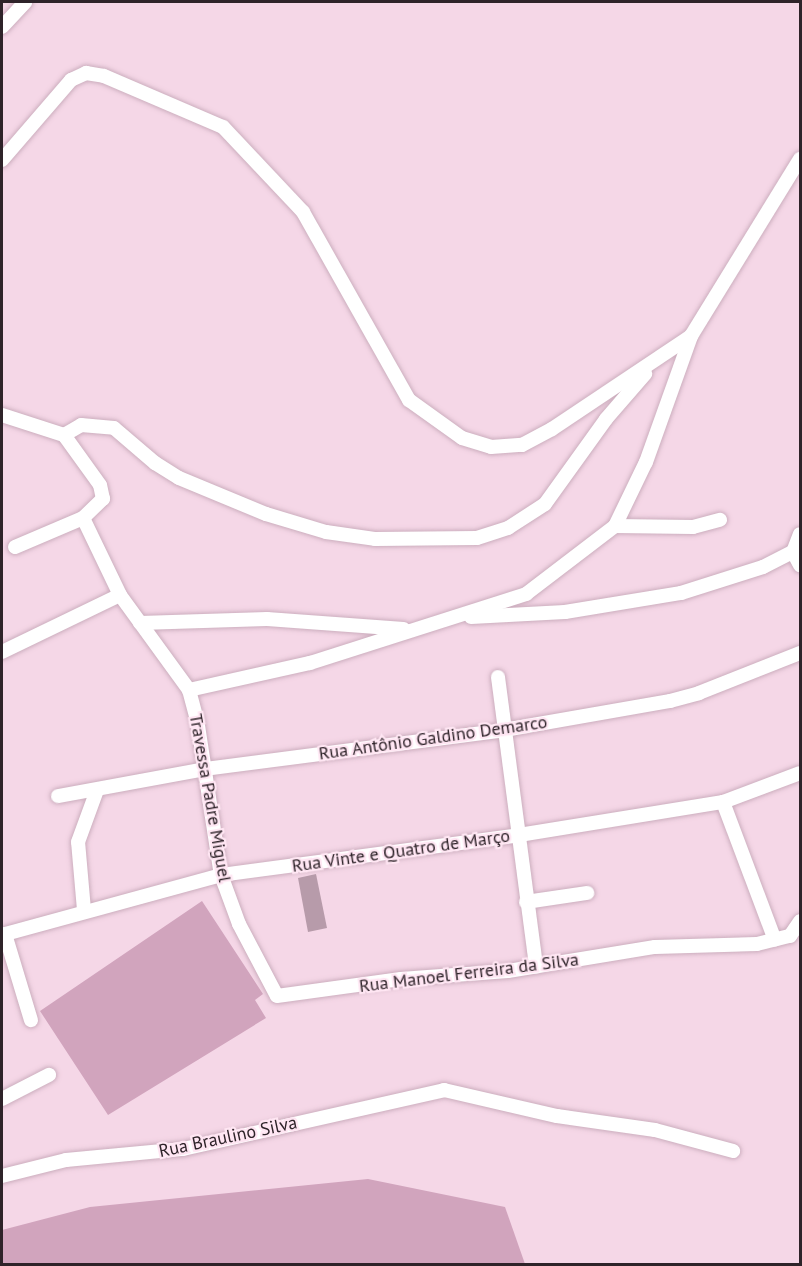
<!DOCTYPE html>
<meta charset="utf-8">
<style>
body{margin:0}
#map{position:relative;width:802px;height:1266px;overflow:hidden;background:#f5d7e7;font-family:"PT Sans",sans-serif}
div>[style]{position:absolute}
.green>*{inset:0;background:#d1a4bd}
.building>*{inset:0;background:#b79baa}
.roads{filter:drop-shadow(0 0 2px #ccaebe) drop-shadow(0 0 2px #ccaebe)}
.street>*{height:14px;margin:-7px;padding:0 7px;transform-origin:7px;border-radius:7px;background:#fff}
span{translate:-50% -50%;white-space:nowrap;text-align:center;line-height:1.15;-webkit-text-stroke:4.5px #ffe6f3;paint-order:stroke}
.street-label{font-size:18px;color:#2e2329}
.frame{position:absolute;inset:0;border:3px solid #2e2329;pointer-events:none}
</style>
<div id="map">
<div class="green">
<div style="clip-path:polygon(202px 901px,263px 994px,255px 1000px,266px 1018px,108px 1115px,40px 1011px)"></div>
<div style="clip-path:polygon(368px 1179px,505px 1207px,525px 1264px,2px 1264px,2px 1230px,90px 1207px)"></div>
</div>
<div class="building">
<div style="clip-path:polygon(316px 874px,327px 928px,308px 932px,298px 878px)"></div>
</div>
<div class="roads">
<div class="street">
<div style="left:2px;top:27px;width:34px;rotate:-47deg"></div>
<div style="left:2px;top:160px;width:106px;rotate:-49.2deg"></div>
<div style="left:71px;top:80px;width:17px;rotate:-25deg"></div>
<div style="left:86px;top:73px;width:18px;rotate:9deg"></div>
<div style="left:104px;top:76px;width:129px;rotate:23.2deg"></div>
<div style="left:223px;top:127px;width:117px;rotate:46.7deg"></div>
<div style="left:303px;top:212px;width:216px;rotate:60.6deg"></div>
<div style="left:409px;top:400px;width:65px;rotate:35.6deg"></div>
<div style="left:462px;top:438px;width:30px;rotate:17deg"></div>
<div style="left:491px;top:447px;width:31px;rotate:-4deg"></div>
<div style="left:522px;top:445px;width:34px;rotate:-28deg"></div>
<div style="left:552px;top:429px;width:167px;rotate:-33.8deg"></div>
<div style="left:2px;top:415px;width:65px;rotate:17.9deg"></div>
<div style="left:64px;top:435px;width:20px;rotate:-30deg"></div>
<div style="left:81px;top:425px;width:33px;rotate:5deg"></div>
<div style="left:114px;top:428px;width:54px;rotate:40.5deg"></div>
<div style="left:155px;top:463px;width:28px;rotate:32deg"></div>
<div style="left:179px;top:478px;width:94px;rotate:22.5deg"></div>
<div style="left:266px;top:514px;width:63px;rotate:16.7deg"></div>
<div style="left:326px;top:532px;width:49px;rotate:8.1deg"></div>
<div style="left:375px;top:539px;width:102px;rotate:-0.6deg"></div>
<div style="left:477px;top:538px;width:33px;rotate:-18deg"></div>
<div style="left:508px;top:528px;width:44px;rotate:-33deg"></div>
<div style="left:545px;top:504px;width:105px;rotate:-54.3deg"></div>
<div style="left:606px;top:419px;width:60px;rotate:-49.1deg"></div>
<div style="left:83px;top:518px;width:85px;rotate:64.3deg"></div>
<div style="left:120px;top:595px;width:117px;rotate:54deg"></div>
<div style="left:189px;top:690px;width:30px;rotate:75deg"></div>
<div style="left:197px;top:719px;width:158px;rotate:81.3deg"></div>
<div style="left:221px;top:875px;width:52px;rotate:69.8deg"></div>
<div style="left:239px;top:924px;width:81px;rotate:62.2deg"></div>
<div style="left:277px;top:996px;width:125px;rotate:-7.8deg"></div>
<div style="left:401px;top:979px;width:107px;rotate:-4.3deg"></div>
<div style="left:508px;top:971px;width:149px;rotate:-9.3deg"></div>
<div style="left:655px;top:947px;width:102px;rotate:-1.7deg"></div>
<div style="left:757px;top:944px;width:34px;rotate:-14deg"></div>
<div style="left:790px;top:936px;width:18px;rotate:-56deg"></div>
<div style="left:615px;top:526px;width:78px;rotate:0.7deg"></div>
<div style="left:693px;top:527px;width:28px;rotate:-15deg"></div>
<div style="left:15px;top:547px;width:74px;rotate:-23.1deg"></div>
<div style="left:83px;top:518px;width:28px;rotate:-44deg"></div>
<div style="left:103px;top:499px;width:14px;rotate:-102deg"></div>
<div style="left:100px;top:485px;width:62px;rotate:-125.8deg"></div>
<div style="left:793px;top:552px;width:19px;rotate:-69deg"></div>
<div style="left:793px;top:552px;width:15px;rotate:62deg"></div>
<div style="left:471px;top:617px;width:94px;rotate:-3deg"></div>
<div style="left:565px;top:612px;width:118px;rotate:-9.3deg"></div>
<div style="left:681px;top:593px;width:86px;rotate:-17.6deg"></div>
<div style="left:763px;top:567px;width:34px;rotate:-27deg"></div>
<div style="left:140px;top:623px;width:127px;rotate:-1.8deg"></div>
<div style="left:267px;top:619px;width:137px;rotate:4.2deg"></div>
<div style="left:2px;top:652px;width:131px;rotate:-25.8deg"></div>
<div style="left:498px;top:677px;width:292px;rotate:82.5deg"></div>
<div style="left:189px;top:690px;width:124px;rotate:-12.6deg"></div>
<div style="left:310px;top:663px;width:227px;rotate:-17.7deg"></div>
<div style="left:526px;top:594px;width:112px;rotate:-37.4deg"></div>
<div style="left:615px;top:526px;width:71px;rotate:-64.2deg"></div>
<div style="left:646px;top:462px;width:134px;rotate:-70.3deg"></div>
<div style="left:691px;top:336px;width:208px;rotate:-58.4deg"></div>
<div style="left:58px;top:796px;width:149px;rotate:-10.4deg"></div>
<div style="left:205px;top:769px;width:302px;rotate:-7.4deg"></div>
<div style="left:504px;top:730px;width:169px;rotate:-9.9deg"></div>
<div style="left:670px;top:701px;width:30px;rotate:-15deg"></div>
<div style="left:699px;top:693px;width:109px;rotate:-21.6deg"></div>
<div style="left:723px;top:802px;width:147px;rotate:69.4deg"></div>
<div style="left:526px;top:902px;width:62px;rotate:-8.4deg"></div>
<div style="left:84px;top:910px;width:68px;rotate:-95deg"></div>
<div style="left:78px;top:842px;width:55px;rotate:-69.9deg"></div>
<div style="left:5px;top:934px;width:90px;rotate:73.2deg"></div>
<div style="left:2px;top:935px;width:227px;rotate:-15.3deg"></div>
<div style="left:221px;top:875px;width:301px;rotate:-7.6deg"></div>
<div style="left:519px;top:835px;width:207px;rotate:-9.2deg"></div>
<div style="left:723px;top:802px;width:82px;rotate:-20.6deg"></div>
<div style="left:2px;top:1099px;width:53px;rotate:-27.1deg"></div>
<div style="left:2px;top:1176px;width:66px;rotate:-14deg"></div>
<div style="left:66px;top:1160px;width:118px;rotate:-5.4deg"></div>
<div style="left:183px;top:1149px;width:268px;rotate:-12.7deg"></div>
<div style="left:444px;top:1090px;width:116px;rotate:13deg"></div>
<div style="left:557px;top:1116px;width:99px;rotate:8.1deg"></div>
<div style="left:655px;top:1130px;width:81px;rotate:15.1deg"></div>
</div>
</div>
<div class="street-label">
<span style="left:433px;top:738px;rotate:-8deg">Rua Antônio Galdino Demarco</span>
<span style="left:210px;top:798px;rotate:80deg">Travessa Padre Miguel</span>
<span style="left:401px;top:851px;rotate:-8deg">Rua Vinte e Quatro de Março</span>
<span style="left:469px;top:973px;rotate:-7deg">Rua Manoel Ferreira da Silva</span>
<span style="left:228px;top:1137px;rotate:-12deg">Rua Braulino Silva</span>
</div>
<div class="frame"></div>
</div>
